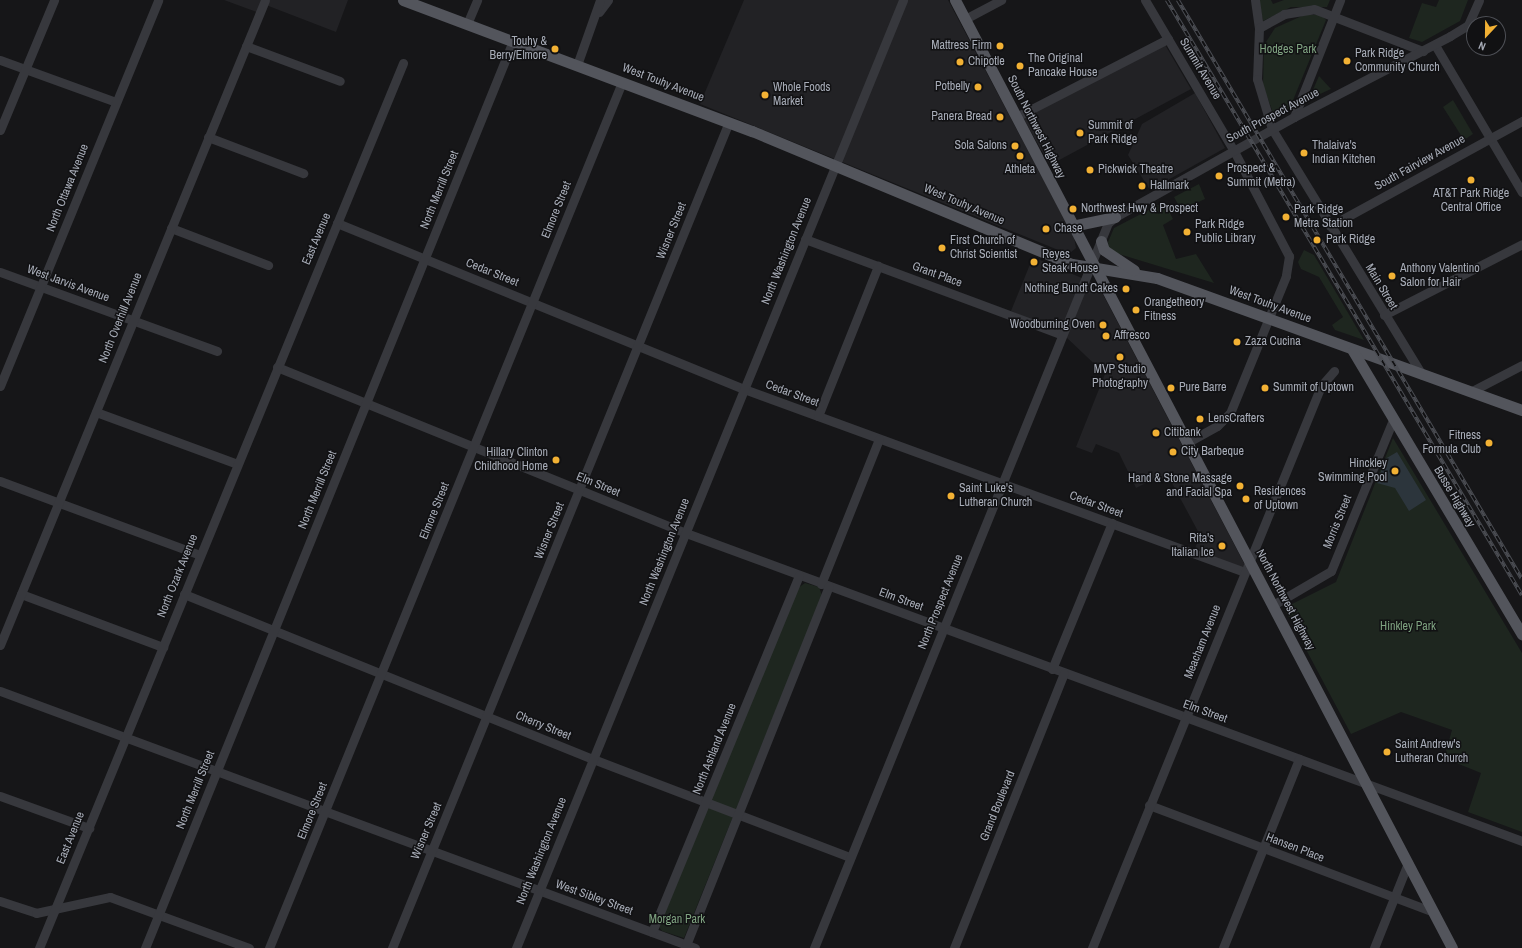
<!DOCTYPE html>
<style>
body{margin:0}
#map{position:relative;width:1522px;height:948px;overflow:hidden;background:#161618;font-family:"Archivo Narrow",sans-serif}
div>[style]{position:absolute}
.built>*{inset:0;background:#222225}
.green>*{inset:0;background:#1e261f}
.water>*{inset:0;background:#2c353c}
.minor>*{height:9px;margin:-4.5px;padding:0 4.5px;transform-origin:4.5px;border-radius:4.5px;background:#37383d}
.major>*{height:11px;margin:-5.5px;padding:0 5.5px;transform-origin:5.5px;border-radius:5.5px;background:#53555c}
.rail>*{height:3.5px;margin-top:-1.75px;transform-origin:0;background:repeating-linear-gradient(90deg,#111113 0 6px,#4a4c52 0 12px);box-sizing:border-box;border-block:1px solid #4a4c52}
.dots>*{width:11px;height:11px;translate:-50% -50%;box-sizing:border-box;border:2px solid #111113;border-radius:50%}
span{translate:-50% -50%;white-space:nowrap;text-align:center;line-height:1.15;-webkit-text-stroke:3px #111113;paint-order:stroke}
.poi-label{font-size:12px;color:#a8adb8}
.right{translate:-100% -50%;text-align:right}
.left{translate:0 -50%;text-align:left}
.park-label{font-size:12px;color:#7fa381}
.street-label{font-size:12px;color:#a8adb8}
.north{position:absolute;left:1466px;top:16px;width:40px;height:40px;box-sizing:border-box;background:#111113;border:1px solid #4d4f55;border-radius:50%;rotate:202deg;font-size:11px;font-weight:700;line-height:16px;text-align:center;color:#a8adb8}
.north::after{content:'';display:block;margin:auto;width:14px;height:18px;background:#f2b134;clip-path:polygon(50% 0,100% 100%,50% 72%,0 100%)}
</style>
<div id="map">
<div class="built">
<div style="clip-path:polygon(224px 0,348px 0,336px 32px,266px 5px,262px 14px)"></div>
<div style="clip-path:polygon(744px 0,948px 0,1074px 237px,1076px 248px,1070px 253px,1063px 252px,700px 104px)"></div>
<div style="clip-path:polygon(1164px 43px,1191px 89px,1050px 165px,1023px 118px)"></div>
<div style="clip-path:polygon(1195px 93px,1225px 148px,1150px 190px,1128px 155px,1142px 124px)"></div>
<div style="clip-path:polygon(1033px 257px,1098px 285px,1246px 567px,1242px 573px,1193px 554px,1200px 535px,1172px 483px,1158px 477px,1136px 488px,1119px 453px,1096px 444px,1092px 453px,1076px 447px,1105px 374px,1066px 337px,1011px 311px)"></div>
</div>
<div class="green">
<div style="clip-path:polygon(1259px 0,1271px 0,1273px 4px,1284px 0,1330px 0,1327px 7px,1291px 7px,1263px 21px)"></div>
<div style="clip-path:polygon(1439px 0,1468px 0,1460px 21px,1422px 42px,1409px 38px,1422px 3px,1436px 7px)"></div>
<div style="clip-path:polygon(1304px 15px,1321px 15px,1326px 20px,1289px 110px,1275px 118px,1263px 86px,1264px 45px,1275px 28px)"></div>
<div style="clip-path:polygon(1319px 76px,1331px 89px,1309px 99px)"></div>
<div style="clip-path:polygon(1453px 100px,1473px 134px,1464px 140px,1443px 107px)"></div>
<div style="clip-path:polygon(1199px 184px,1205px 199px,1181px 210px,1174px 197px)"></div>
<div style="clip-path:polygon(1164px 202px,1173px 219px,1163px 225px,1176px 259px,1196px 254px,1214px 283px,1109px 251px,1108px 242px,1114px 228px)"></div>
<div style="clip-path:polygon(1304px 250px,1314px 255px,1364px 340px,1335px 330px,1332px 325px,1343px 317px,1319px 277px,1301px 269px,1298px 262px)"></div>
<div style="clip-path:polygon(1393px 438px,1522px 653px,1522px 832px,1468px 812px,1481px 773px,1444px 758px,1452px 730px,1401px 712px,1351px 734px,1284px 608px,1336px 582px)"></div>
<div style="clip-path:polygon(805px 583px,819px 587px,822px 596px,684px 938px,662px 931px,659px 927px,798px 588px)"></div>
</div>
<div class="water">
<div style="clip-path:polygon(1397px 452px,1426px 500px,1409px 511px,1395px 488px,1377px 483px,1385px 459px)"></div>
</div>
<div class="minor">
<div style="left:1145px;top:0;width:175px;rotate:59.5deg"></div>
<div style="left:1234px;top:151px;width:119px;rotate:62.4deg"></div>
<div style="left:1289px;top:256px;width:20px;rotate:99deg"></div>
<div style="left:1286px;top:276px;width:148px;rotate:112.2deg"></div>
<div style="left:1230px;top:413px;width:18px;rotate:135deg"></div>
<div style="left:1217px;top:426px;width:35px;rotate:151deg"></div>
<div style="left:1255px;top:0;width:28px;rotate:82deg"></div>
<div style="left:1259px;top:28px;width:51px;rotate:92.2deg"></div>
<div style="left:1257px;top:79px;width:52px;rotate:73.3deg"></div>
<div style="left:1272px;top:129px;width:288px;rotate:58.6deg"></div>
<div style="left:599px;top:12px;width:15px;rotate:-53deg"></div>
<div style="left:965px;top:19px;width:41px;rotate:-27.8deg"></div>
<div style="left:467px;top:24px;width:26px;rotate:-67deg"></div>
<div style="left:1259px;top:28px;width:29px;rotate:-29deg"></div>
<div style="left:1284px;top:14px;width:30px;rotate:-9deg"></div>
<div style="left:1314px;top:9px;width:117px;rotate:21.1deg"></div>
<div style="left:1435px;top:45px;width:171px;rotate:59.4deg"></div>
<div style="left:246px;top:46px;width:100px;rotate:20.4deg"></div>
<div style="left:0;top:60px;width:123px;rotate:19.9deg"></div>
<div style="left:577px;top:65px;width:69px;rotate:-70.5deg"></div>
<div style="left:1016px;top:117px;width:171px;rotate:-27.2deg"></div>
<div style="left:1294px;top:117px;width:126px;rotate:-68.5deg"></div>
<div style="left:0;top:130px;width:141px;rotate:-67.4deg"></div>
<div style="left:208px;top:137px;width:102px;rotate:20.8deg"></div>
<div style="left:337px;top:223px;width:440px;rotate:22.2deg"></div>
<div style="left:744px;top:389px;width:533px;rotate:20.07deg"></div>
<div style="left:1330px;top:226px;width:219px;rotate:-28.7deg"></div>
<div style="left:171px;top:228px;width:104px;rotate:20.9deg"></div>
<div style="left:805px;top:239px;width:273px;rotate:20.4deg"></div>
<div style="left:0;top:272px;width:231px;rotate:20deg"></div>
<div style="left:1384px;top:315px;width:155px;rotate:-27.2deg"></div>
<div style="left:277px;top:367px;width:441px;rotate:22.1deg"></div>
<div style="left:686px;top:533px;width:891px;rotate:20.22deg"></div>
<div style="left:0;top:386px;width:417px;rotate:-67.7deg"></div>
<div style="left:1472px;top:391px;width:56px;rotate:-27.5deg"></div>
<div style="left:96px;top:412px;width:150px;rotate:20.2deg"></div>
<div style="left:818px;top:416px;width:162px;rotate:-68.2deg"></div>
<div style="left:0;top:481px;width:213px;rotate:20.3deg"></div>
<div style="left:821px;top:584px;width:156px;rotate:-68.2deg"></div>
<div style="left:21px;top:594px;width:152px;rotate:20.5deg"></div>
<div style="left:184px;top:594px;width:441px;rotate:22deg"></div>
<div style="left:593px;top:759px;width:275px;rotate:20.9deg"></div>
<div style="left:1273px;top:605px;width:67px;rotate:-30.4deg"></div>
<div style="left:1331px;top:571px;width:163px;rotate:-67.7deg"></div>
<div style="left:0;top:645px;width:697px;rotate:-67.66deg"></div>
<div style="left:1052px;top:669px;width:158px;rotate:-67.7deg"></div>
<div style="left:0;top:691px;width:741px;rotate:20.29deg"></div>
<div style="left:0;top:796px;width:95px;rotate:19.8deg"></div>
<div style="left:1149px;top:805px;width:303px;rotate:20.6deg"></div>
<div style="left:0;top:901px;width:38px;rotate:18deg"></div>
<div style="left:36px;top:913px;width:76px;rotate:-12.2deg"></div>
<div style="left:110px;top:897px;width:148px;rotate:20.1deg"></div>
<div style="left:652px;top:932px;width:386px;rotate:-67.6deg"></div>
<div style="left:686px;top:945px;width:386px;rotate:-68.3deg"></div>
<div style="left:39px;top:948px;width:957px;rotate:-67.64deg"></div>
<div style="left:145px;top:948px;width:979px;rotate:-67.92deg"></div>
<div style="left:269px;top:948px;width:935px;rotate:-67.82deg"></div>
<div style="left:392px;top:948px;width:892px;rotate:-67.81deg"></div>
<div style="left:516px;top:948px;width:1024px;rotate:-67.79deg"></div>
<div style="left:814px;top:948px;width:782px;rotate:-67.93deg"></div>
<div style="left:1108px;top:223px;width:9px;rotate:-41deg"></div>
<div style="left:1115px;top:217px;width:205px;rotate:-29.2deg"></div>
<div style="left:1294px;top:117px;width:176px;rotate:-27.4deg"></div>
<div style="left:1450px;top:36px;width:21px;rotate:-31deg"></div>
<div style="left:1468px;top:25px;width:27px;rotate:-66deg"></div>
<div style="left:954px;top:948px;width:296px;rotate:-68.2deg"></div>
<div style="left:1092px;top:948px;width:607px;rotate:-67.83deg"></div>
<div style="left:1321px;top:386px;width:20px;rotate:-49deg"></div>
<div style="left:1223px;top:948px;width:204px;rotate:-68.1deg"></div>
<div style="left:1374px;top:948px;width:92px;rotate:-68.2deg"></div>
</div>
<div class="major">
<div style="left:403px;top:0;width:373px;rotate:20.6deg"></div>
<div style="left:752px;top:131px;width:347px;rotate:22.6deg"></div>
<div style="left:1072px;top:264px;width:86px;rotate:9.4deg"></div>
<div style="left:1157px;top:278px;width:388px;rotate:19.9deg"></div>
<div style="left:955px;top:0;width:1070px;rotate:62.33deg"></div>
<div style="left:1072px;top:226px;width:44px;rotate:-11.8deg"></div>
<div style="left:1101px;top:241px;width:9px;rotate:72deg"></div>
<div style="left:1104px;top:250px;width:36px;rotate:34deg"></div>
<div style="left:1353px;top:351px;width:330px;rotate:59.2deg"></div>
</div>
<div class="rail">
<div style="left:1167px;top:0;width:693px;rotate:59.18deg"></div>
<div style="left:1178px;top:0;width:673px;rotate:59.28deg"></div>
</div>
<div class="dots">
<div style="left:1000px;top:46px;background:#f2b134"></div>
<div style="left:555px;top:49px;background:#f2b134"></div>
<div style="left:1347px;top:61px;background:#f2b134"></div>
<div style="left:960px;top:62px;background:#f2b134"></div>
<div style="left:1020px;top:66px;background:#f2b134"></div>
<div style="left:978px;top:87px;background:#f2b134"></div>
<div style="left:765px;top:95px;background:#f2b134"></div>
<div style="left:1000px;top:117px;background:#f2b134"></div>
<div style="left:1080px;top:133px;background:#f2b134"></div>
<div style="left:1015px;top:146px;background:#f2b134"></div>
<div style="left:1304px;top:153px;background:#f2b134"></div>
<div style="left:1020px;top:156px;background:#f2b134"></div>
<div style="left:1090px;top:170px;background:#f2b134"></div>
<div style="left:1219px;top:176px;background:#f2b134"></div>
<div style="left:1471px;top:180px;background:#f2b134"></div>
<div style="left:1142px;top:186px;background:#f2b134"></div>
<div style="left:1073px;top:209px;background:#f2b134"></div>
<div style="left:1286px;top:217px;background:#f2b134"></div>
<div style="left:1046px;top:229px;background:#f2b134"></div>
<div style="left:1187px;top:232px;background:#f2b134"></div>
<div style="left:1317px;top:240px;background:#f2b134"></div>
<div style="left:942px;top:248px;background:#f2b134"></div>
<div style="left:1034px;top:262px;background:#f2b134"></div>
<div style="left:1392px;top:276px;background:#f2b134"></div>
<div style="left:1126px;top:289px;background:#f2b134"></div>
<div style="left:1136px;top:310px;background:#f2b134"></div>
<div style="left:1103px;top:325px;background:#f2b134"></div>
<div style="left:1106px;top:336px;background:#f2b134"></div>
<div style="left:1237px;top:342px;background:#f2b134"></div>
<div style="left:1120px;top:357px;background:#f2b134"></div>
<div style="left:1171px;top:388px;background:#f2b134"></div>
<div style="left:1265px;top:388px;background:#f2b134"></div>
<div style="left:1200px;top:419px;background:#f2b134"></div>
<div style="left:1156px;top:433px;background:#f2b134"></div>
<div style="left:1489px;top:443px;background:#f2b134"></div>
<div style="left:1173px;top:452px;background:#f2b134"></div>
<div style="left:556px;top:460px;background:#f2b134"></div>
<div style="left:1395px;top:471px;background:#f2b134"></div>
<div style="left:1240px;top:486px;background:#f2b134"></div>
<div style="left:951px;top:496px;background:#f2b134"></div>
<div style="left:1246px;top:499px;background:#f2b134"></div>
<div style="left:1222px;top:546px;background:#f2b134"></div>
<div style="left:1387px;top:752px;background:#f2b134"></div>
</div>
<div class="poi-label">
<span class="right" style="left:547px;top:49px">Touhy &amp;<br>Berry/Elmore</span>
<span class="right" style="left:992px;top:46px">Mattress Firm</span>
<span class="left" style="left:1355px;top:61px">Park Ridge<br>Community Church</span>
<span class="left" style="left:1028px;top:66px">The Original<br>Pancake House</span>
<span class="left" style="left:968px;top:62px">Chipotle</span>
<span class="right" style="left:970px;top:87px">Potbelly</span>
<span class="left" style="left:773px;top:95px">Whole Foods<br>Market</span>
<span class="right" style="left:992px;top:117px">Panera Bread</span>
<span class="left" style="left:1088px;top:133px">Summit of<br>Park Ridge</span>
<span class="right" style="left:1007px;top:146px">Sola Salons</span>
<span class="left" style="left:1312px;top:153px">Thalaiva's<br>Indian Kitchen</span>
<span class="left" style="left:1227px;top:176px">Prospect &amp;<br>Summit (Metra)</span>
<span style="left:1020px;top:170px">Athleta</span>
<span class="left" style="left:1098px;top:170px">Pickwick Theatre</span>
<span class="left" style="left:1150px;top:186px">Hallmark</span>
<span style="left:1471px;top:201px">AT&amp;T Park Ridge<br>Central Office</span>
<span class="left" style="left:1081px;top:209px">Northwest Hwy &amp; Prospect</span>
<span class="left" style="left:1294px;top:217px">Park Ridge<br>Metra Station</span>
<span class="left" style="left:1195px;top:232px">Park Ridge<br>Public Library</span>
<span class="left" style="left:1054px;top:229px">Chase</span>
<span class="left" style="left:1326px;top:240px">Park Ridge</span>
<span class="left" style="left:950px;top:248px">First Church of<br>Christ Scientist</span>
<span class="left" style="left:1042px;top:262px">Reyes<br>Steak House</span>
<span class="left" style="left:1400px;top:276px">Anthony Valentino<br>Salon for Hair</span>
<span class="right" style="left:1118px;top:289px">Nothing Bundt Cakes</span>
<span class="left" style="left:1144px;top:310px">Orangetheory<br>Fitness</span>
<span class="right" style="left:1095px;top:325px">Woodburning Oven</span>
<span class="left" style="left:1114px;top:336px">Affresco</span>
<span class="left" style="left:1245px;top:342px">Zaza Cucina</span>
<span style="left:1120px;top:377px">MVP Studio<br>Photography</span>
<span class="left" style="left:1179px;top:388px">Pure Barre</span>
<span class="left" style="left:1273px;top:388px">Summit of Uptown</span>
<span class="left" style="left:1208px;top:419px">LensCrafters</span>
<span class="left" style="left:1164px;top:433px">Citibank</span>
<span class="right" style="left:1481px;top:443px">Fitness<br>Formula Club</span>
<span class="left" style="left:1181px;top:452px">City Barbeque</span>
<span class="right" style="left:548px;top:460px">Hillary Clinton<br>Childhood Home</span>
<span class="right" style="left:1387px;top:471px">Hinckley<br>Swimming Pool</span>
<span class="right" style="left:1232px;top:486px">Hand &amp; Stone Massage<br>and Facial Spa</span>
<span class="left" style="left:959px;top:496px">Saint Luke's<br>Lutheran Church</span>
<span class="left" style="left:1254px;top:499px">Residences<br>of Uptown</span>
<span class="right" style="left:1214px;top:546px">Rita's<br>Italian Ice</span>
<span class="left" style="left:1395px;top:752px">Saint Andrew's<br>Lutheran Church</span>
</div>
<div class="park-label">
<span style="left:1288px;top:50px">Hodges Park</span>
<span style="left:1408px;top:627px">Hinkley Park</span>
<span style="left:677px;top:920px">Morgan Park</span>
</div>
<div class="street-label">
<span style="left:1200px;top:69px;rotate:59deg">Summit Avenue</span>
<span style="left:663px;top:83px;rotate:21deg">West Touhy Avenue</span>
<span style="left:1273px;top:116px;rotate:-28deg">South Prospect Avenue</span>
<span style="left:1036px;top:127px;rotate:63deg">South Northwest Highway</span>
<span style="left:1420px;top:163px;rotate:-29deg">South Fairview Avenue</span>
<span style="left:68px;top:188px;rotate:-68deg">North Ottawa Avenue</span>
<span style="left:440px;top:190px;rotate:-68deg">North Merrill Street</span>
<span style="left:964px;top:205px;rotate:23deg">West Touhy Avenue</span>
<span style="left:557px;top:210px;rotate:-68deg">Elmore Street</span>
<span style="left:672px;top:231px;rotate:-68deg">Wisner Street</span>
<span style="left:317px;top:239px;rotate:-67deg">East Avenue</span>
<span style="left:787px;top:251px;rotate:-68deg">North Washington Avenue</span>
<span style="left:492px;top:273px;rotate:22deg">Cedar Street</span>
<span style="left:937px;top:275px;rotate:20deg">Grant Place</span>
<span style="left:68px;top:284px;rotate:20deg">West Jarvis Avenue</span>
<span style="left:1381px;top:287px;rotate:59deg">Main Street</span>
<span style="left:1270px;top:305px;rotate:20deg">West Touhy Avenue</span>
<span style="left:121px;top:318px;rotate:-68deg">North Overhill Avenue</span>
<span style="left:792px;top:394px;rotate:20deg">Cedar Street</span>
<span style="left:598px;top:485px;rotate:22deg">Elm Street</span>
<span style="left:318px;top:490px;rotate:-68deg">North Merrill Street</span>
<span style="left:1454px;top:497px;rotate:59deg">Busse Highway</span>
<span style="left:1096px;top:505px;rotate:20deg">Cedar Street</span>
<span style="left:435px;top:511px;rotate:-68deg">Elmore Street</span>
<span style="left:1338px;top:522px;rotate:-68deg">Morris Street</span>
<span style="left:550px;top:531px;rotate:-68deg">Wisner Street</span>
<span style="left:665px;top:552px;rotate:-68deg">North Washington Avenue</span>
<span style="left:178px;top:576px;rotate:-68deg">North Ozark Avenue</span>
<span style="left:901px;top:600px;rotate:20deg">Elm Street</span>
<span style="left:1285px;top:600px;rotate:62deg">North Northwest Highway</span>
<span style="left:941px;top:602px;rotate:-68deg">North Prospect Avenue</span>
<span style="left:1203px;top:642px;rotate:-68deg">Meacham Avenue</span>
<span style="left:1205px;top:712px;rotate:20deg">Elm Street</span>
<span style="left:543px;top:726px;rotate:22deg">Cherry Street</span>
<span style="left:715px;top:749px;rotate:-68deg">North Ashland Avenue</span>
<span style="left:196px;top:790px;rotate:-68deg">North Merrill Street</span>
<span style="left:998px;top:806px;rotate:-68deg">Grand Boulevard</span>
<span style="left:313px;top:811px;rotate:-68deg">Elmore Street</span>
<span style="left:427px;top:831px;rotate:-67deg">Wisner Street</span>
<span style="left:71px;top:838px;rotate:-68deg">East Avenue</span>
<span style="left:1295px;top:848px;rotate:21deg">Hansen Place</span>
<span style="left:542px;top:851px;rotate:-68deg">North Washington Avenue</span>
<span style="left:594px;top:898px;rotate:20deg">West Sibley Street</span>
</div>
<div class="north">N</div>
</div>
